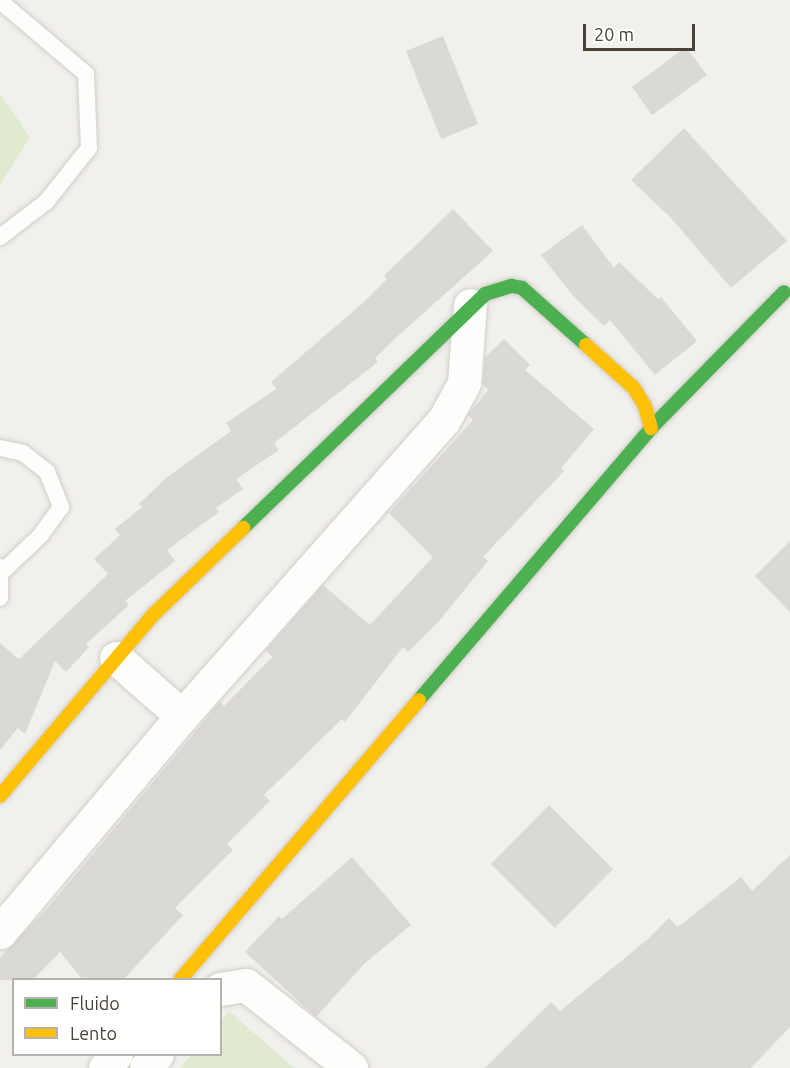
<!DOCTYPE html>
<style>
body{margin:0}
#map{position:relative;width:790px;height:1068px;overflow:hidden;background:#f2f0ec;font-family:Ubuntu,sans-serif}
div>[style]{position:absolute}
.green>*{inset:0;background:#dfeace}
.building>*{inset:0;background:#dbd9d5}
.roads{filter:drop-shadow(0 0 2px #d0ceca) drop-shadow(0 0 2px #d0ceca)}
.lane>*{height:16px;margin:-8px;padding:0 8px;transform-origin:8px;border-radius:8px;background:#fdfdfc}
.street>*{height:33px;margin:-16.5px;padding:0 16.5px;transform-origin:16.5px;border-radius:16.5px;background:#fdfdfc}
.fast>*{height:14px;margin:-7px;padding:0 7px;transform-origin:7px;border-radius:7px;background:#4caf50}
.slow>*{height:14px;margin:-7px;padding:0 7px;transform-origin:7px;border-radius:7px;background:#ffc107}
span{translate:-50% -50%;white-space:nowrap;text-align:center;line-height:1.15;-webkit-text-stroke:4.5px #fff;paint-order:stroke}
.legend{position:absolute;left:12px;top:978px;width:210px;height:78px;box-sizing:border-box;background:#fff;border:2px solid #b6b3af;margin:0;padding:8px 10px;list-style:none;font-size:18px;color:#484238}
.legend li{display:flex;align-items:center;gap:12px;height:30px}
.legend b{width:30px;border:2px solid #b6b3af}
.scale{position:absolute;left:583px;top:24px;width:112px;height:27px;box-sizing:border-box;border:3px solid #484238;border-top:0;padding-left:8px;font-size:18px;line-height:21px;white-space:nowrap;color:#484238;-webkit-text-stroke:4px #fff;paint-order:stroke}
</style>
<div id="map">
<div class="green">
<div style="clip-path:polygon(0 94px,30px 137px,0 185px)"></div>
<div style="clip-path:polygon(229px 1011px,294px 1068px,180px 1068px,191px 1055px,220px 1054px,221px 1021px)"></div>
</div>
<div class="building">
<div style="clip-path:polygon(443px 36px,478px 124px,441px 139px,406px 51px)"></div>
<div style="clip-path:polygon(686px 47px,707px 75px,652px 115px,632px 87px)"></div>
<div style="clip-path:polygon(684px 128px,787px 241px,731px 288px,671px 218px,631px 180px)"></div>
<div style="clip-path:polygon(453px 209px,493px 251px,398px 336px,375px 358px,378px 362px,274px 443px,279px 450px,236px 479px,243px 489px,216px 508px,219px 512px,167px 550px,175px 561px,125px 601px,129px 605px,86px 644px,89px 647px,66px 672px,55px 661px,25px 734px,18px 728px,0 750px,0 643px,19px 659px,108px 574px,94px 559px,120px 535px,115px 529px,142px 507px,139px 504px,166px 478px,231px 431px,226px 423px,276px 389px,271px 382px,364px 302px,387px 279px,384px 276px)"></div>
<div style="clip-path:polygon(582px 225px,614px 268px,619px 262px,658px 299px,661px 297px,697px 341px,655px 375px,610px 320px,604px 326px,573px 296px,541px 255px)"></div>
<div style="clip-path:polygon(504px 339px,530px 365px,525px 370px,594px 429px,561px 468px,564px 471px,483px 557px,488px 561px,439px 621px,408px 652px,403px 647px,345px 722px,342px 719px,264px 795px,270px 801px,227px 844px,233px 850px,175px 908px,183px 915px,123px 980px,83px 980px,60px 952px,33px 980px,0 980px,0 957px,47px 909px,220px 702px,224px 706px,272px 657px,266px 650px,323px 585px,370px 625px,433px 557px,389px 513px,473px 420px,468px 415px,488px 390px,483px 384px,485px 358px)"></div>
<div style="clip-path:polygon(790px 541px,790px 612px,755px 576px)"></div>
<div style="clip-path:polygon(549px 805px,613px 869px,555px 928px,491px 864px)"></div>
<div style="clip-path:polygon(790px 855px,790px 1027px,751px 1068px,485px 1068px,551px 1002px,560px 1011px,648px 939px,669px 918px,678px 927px,741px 877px,752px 891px)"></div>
<div style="clip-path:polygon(352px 857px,411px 925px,365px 963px,316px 1017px,245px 952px,279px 916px,282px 919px)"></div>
</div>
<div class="roads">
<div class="lane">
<div style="left:0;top:1px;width:113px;rotate:40.3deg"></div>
<div style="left:86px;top:74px;width:74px;rotate:87.7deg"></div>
<div style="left:89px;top:148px;width:69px;rotate:128.5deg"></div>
<div style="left:46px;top:202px;width:58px;rotate:142.7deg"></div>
<div style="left:0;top:448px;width:24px;rotate:12deg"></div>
<div style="left:23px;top:453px;width:31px;rotate:38deg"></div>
<div style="left:47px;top:472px;width:38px;rotate:68deg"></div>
<div style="left:61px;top:507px;width:34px;rotate:126deg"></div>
<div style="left:41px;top:535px;width:52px;rotate:136.5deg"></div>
<div style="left:0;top:567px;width:31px;rotate:90deg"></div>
</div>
<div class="street">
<div style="left:116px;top:658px;width:88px;rotate:41.3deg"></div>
<div style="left:0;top:932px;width:282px;rotate:-49.9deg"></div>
<div style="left:182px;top:716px;width:395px;rotate:-48.5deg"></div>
<div style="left:444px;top:420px;width:42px;rotate:-61.6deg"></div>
<div style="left:464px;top:383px;width:78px;rotate:-85.6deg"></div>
<div style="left:220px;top:989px;width:26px;rotate:-9deg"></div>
<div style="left:246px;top:985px;width:134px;rotate:38.3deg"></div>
<div style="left:105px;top:1068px;width:18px;rotate:-52deg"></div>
<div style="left:146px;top:1068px;width:18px;rotate:-52deg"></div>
</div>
<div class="fast">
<div style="left:243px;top:528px;width:337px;rotate:-44deg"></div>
<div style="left:485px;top:294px;width:28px;rotate:-17deg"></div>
<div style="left:512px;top:286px;width:10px;rotate:11deg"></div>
<div style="left:522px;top:288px;width:86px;rotate:41.7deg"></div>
<div style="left:419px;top:700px;width:358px;rotate:-49.5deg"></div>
<div style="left:651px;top:428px;width:190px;rotate:-45.6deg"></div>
</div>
<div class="slow">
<div style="left:586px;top:345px;width:64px;rotate:41.9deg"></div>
<div style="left:634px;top:388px;width:21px;rotate:59deg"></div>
<div style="left:645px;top:406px;width:23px;rotate:75deg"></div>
<div style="left:0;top:796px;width:236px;rotate:-49.8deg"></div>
<div style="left:152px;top:616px;width:127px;rotate:-44deg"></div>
<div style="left:180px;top:980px;width:368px;rotate:-49.5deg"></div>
</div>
</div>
<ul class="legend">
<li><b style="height:8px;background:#4caf50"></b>Fluido</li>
<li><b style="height:8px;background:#ffc107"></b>Lento</li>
</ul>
<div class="scale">20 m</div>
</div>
